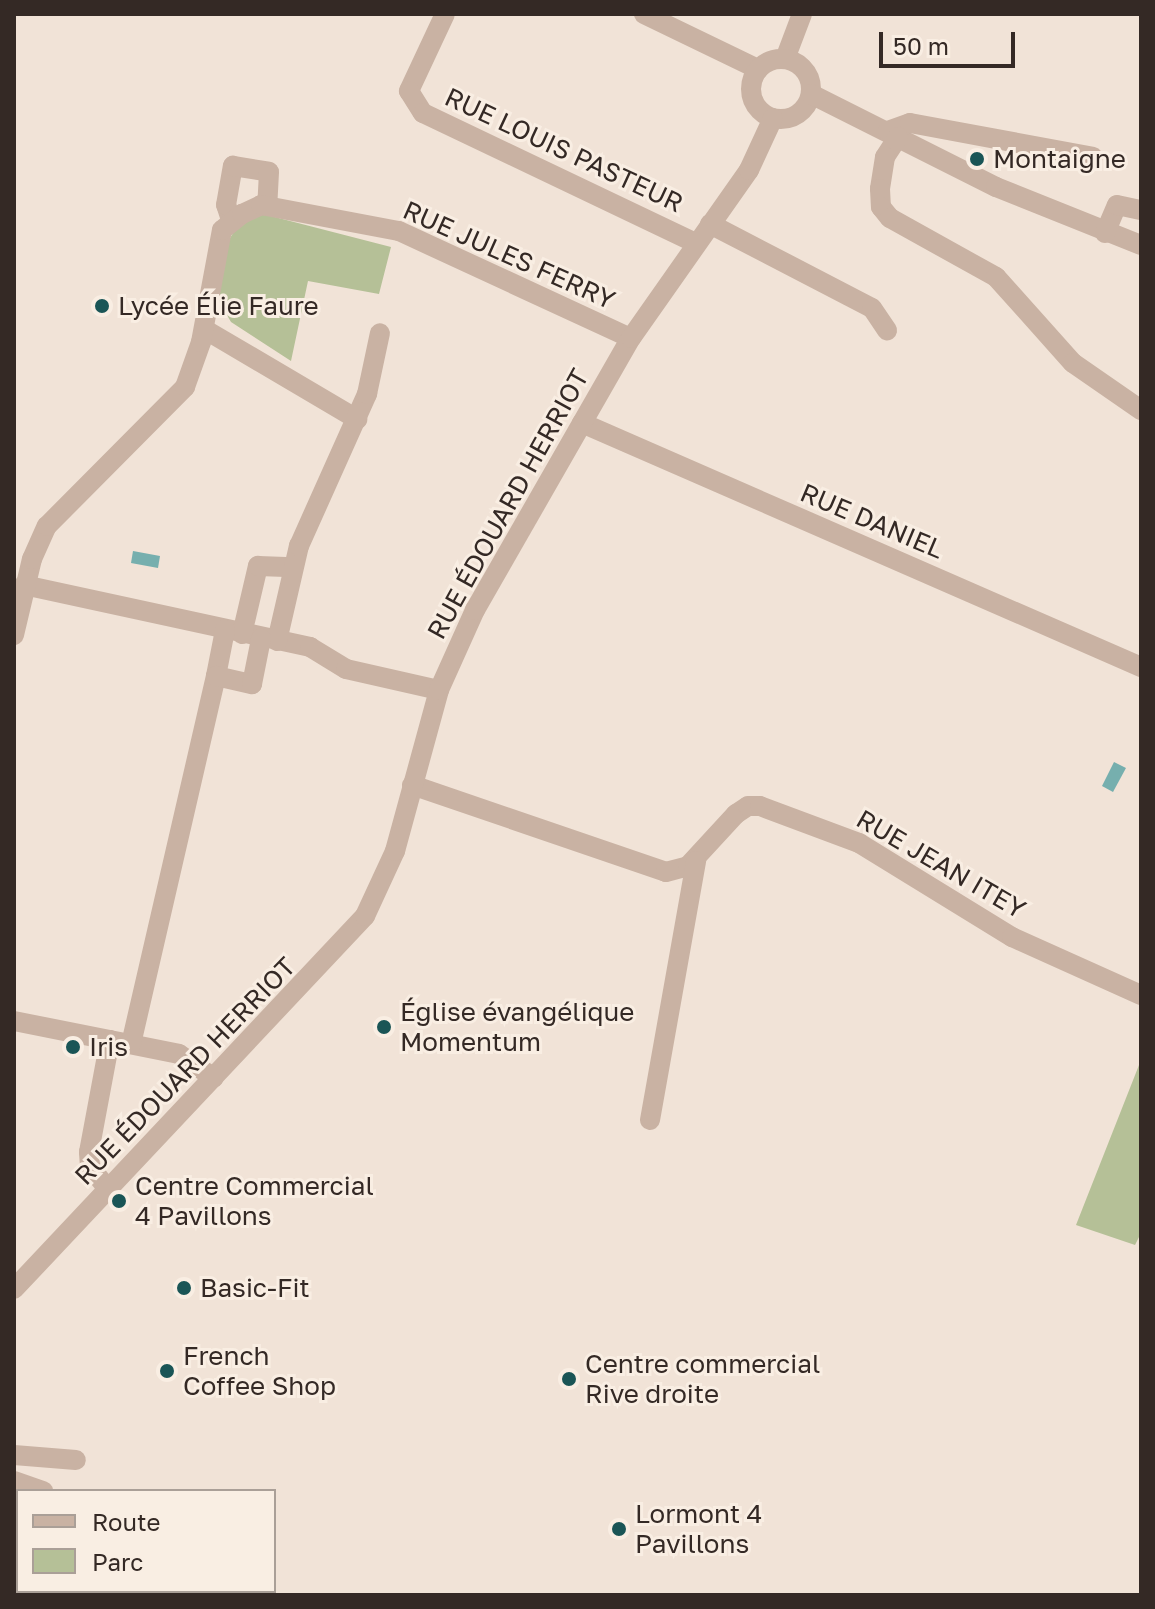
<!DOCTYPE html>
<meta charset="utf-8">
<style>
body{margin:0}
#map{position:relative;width:1155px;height:1609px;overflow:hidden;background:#f1e3d7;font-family:"Golos Text",sans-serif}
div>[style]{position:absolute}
.green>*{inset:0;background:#b5c097}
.water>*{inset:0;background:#76afae}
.street>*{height:20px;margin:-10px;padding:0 10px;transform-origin:10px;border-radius:10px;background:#c9b2a3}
.street>.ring{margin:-10px;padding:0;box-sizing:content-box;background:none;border:20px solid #c9b2a3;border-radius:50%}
.dots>*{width:22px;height:22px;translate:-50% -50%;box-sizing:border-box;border:4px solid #f9eee3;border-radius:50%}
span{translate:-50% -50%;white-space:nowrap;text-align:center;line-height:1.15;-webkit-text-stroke:6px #f9eee3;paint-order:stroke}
.street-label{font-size:26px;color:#342925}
.poi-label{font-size:26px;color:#342925}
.left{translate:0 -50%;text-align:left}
.frame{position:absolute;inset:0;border:16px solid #342925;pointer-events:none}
.legend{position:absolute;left:16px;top:1489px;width:260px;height:104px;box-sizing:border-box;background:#f9eee3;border:2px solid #aa9f97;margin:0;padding:10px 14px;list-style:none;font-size:24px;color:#342925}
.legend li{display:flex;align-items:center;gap:16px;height:40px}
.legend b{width:40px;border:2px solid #aa9f97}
.scale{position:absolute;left:879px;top:32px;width:136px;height:36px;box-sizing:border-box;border:4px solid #342925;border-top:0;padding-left:10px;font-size:24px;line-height:28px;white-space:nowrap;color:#342925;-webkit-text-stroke:6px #f9eee3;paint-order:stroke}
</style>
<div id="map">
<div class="green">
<div style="clip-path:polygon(263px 214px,391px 247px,379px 294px,308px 281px,291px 361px,231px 322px,217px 298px,225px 246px,240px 222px)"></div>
<div style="clip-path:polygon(1141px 1060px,1141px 1233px,1135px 1245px,1076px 1225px)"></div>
</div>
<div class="water">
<div style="clip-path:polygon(133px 551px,160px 556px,158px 568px,131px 563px)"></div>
<div style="clip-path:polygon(1114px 762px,1126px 768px,1113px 792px,1102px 786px)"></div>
</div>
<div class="street">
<div style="left:445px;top:14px;width:85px;rotate:115.1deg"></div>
<div style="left:409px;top:91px;width:26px;rotate:58deg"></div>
<div style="left:423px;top:113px;width:302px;rotate:25.5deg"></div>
<div style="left:644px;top:14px;width:127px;rotate:25.8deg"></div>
<div style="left:785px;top:59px;width:48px;rotate:-69.3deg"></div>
<div class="ring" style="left:751px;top:59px;width:40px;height:40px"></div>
<div style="left:811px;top:94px;width:207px;rotate:26.7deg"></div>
<div style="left:996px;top:187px;width:156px;rotate:21.8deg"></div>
<div style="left:888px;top:131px;width:23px;rotate:-20deg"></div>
<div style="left:910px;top:123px;width:186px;rotate:10.5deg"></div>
<div style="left:898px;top:137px;width:24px;rotate:123deg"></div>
<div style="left:885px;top:157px;width:32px;rotate:99deg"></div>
<div style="left:880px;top:189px;width:18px;rotate:87deg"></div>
<div style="left:881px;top:207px;width:14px;rotate:51deg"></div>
<div style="left:890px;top:218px;width:121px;rotate:29.1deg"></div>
<div style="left:996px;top:277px;width:115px;rotate:48.2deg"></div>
<div style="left:1073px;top:363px;width:83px;rotate:34.7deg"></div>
<div style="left:231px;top:220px;width:16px;rotate:-108deg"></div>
<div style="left:226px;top:205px;width:40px;rotate:-80deg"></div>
<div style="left:233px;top:166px;width:36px;rotate:9deg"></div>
<div style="left:269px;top:172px;width:34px;rotate:93deg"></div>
<div style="left:710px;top:224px;width:182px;rotate:27.4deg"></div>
<div style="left:872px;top:308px;width:27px;rotate:56deg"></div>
<div style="left:1105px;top:233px;width:30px;rotate:-67deg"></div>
<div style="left:1117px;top:205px;width:25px;rotate:12deg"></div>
<div style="left:204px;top:329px;width:178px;rotate:30.5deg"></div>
<div style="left:582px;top:423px;width:610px;rotate:23.58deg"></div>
<div style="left:24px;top:585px;width:293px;rotate:12.2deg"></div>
<div style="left:310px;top:647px;width:42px;rotate:31.4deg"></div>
<div style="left:346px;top:669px;width:95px;rotate:12.7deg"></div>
<div style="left:242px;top:634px;width:70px;rotate:-76.8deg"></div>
<div style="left:258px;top:566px;width:35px;rotate:2deg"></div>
<div style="left:14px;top:635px;width:78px;rotate:-76.7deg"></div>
<div style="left:32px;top:559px;width:36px;rotate:-66deg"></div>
<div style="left:47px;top:526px;width:196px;rotate:-45.2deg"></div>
<div style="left:185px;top:387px;width:48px;rotate:-70.4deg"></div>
<div style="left:201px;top:342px;width:114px;rotate:-79.4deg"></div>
<div style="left:222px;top:230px;width:26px;rotate:-39deg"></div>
<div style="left:242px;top:214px;width:21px;rotate:-25deg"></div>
<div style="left:261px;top:205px;width:140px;rotate:10.7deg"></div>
<div style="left:399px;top:231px;width:255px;rotate:24.8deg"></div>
<div style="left:277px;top:641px;width:98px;rotate:-77deg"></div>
<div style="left:299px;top:546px;width:167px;rotate:-65.9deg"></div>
<div style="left:367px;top:394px;width:62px;rotate:-78deg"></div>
<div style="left:216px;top:676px;width:47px;rotate:-78.9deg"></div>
<div style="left:412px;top:785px;width:268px;rotate:18.9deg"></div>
<div style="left:666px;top:872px;width:23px;rotate:-15deg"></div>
<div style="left:688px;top:866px;width:71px;rotate:-47.3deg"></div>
<div style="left:736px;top:814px;width:14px;rotate:-34deg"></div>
<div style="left:748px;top:806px;width:12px"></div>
<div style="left:760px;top:806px;width:106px;rotate:20.5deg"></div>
<div style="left:859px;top:843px;width:180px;rotate:31.6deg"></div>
<div style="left:1012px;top:937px;width:141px;rotate:24.2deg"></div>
<div style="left:14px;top:1021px;width:168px;rotate:11.3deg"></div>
<div style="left:179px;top:1054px;width:42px;rotate:34.4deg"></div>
<div style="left:131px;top:1044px;width:378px;rotate:-77deg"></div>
<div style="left:216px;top:676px;width:37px;rotate:13deg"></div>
<div style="left:252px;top:684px;width:46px;rotate:-78.7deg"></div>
<div style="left:650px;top:1120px;width:263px;rotate:-79.9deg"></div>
<div style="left:108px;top:1189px;width:28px;rotate:-129deg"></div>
<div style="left:90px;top:1167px;width:15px;rotate:-94deg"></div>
<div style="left:89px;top:1152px;width:114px;rotate:-79.4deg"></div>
<div style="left:14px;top:1289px;width:512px;rotate:-46.74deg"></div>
<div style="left:365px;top:916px;width:72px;rotate:-65.2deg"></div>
<div style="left:395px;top:851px;width:167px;rotate:-74.7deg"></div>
<div style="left:439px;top:690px;width:88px;rotate:-65.8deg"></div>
<div style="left:475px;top:610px;width:314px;rotate:-60.2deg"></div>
<div style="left:631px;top:338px;width:205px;rotate:-54.9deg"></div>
<div style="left:749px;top:170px;width:57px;rotate:-65.2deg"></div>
<div style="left:14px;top:1455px;width:62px;rotate:4.6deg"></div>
<div style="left:14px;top:1481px;width:31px;rotate:19deg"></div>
<div style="left:73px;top:1591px;width:4px;rotate:90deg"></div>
</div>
<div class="dots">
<div style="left:977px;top:159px;background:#1a5556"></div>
<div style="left:102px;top:306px;background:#1a5556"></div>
<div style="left:384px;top:1027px;background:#1a5556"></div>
<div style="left:73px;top:1047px;background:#1a5556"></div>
<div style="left:119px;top:1201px;background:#1a5556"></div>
<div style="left:184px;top:1288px;background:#1a5556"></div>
<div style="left:167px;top:1371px;background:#1a5556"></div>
<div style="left:569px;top:1379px;background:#1a5556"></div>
<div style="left:619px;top:1529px;background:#1a5556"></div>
</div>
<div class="street-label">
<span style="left:564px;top:150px;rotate:25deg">RUE LOUIS PASTEUR</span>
<span style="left:509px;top:255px;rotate:24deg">RUE JULES FERRY</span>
<span style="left:508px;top:504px;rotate:-61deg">RUE ÉDOUARD HERRIOT</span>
<span style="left:872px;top:521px;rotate:23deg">RUE DANIEL</span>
<span style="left:941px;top:864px;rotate:30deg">RUE JEAN ITEY</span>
<span style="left:185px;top:1071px;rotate:-46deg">RUE ÉDOUARD HERRIOT</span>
</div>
<div class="poi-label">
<span class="left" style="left:993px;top:159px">Montaigne</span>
<span class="left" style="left:118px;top:306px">Lycée Élie Faure</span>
<span class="left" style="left:400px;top:1027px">Église évangélique<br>Momentum</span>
<span class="left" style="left:89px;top:1047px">Iris</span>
<span class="left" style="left:135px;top:1201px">Centre Commercial<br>4 Pavillons</span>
<span class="left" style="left:200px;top:1288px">Basic-Fit</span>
<span class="left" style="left:183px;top:1371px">French<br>Coffee Shop</span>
<span class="left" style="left:585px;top:1379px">Centre commercial<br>Rive droite</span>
<span class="left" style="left:635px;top:1529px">Lormont 4<br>Pavillons</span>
</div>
<div class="frame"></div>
<ul class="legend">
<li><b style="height:10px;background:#c9b2a3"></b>Route</li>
<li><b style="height:22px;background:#b5c097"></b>Parc</li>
</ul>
<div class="scale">50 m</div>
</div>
